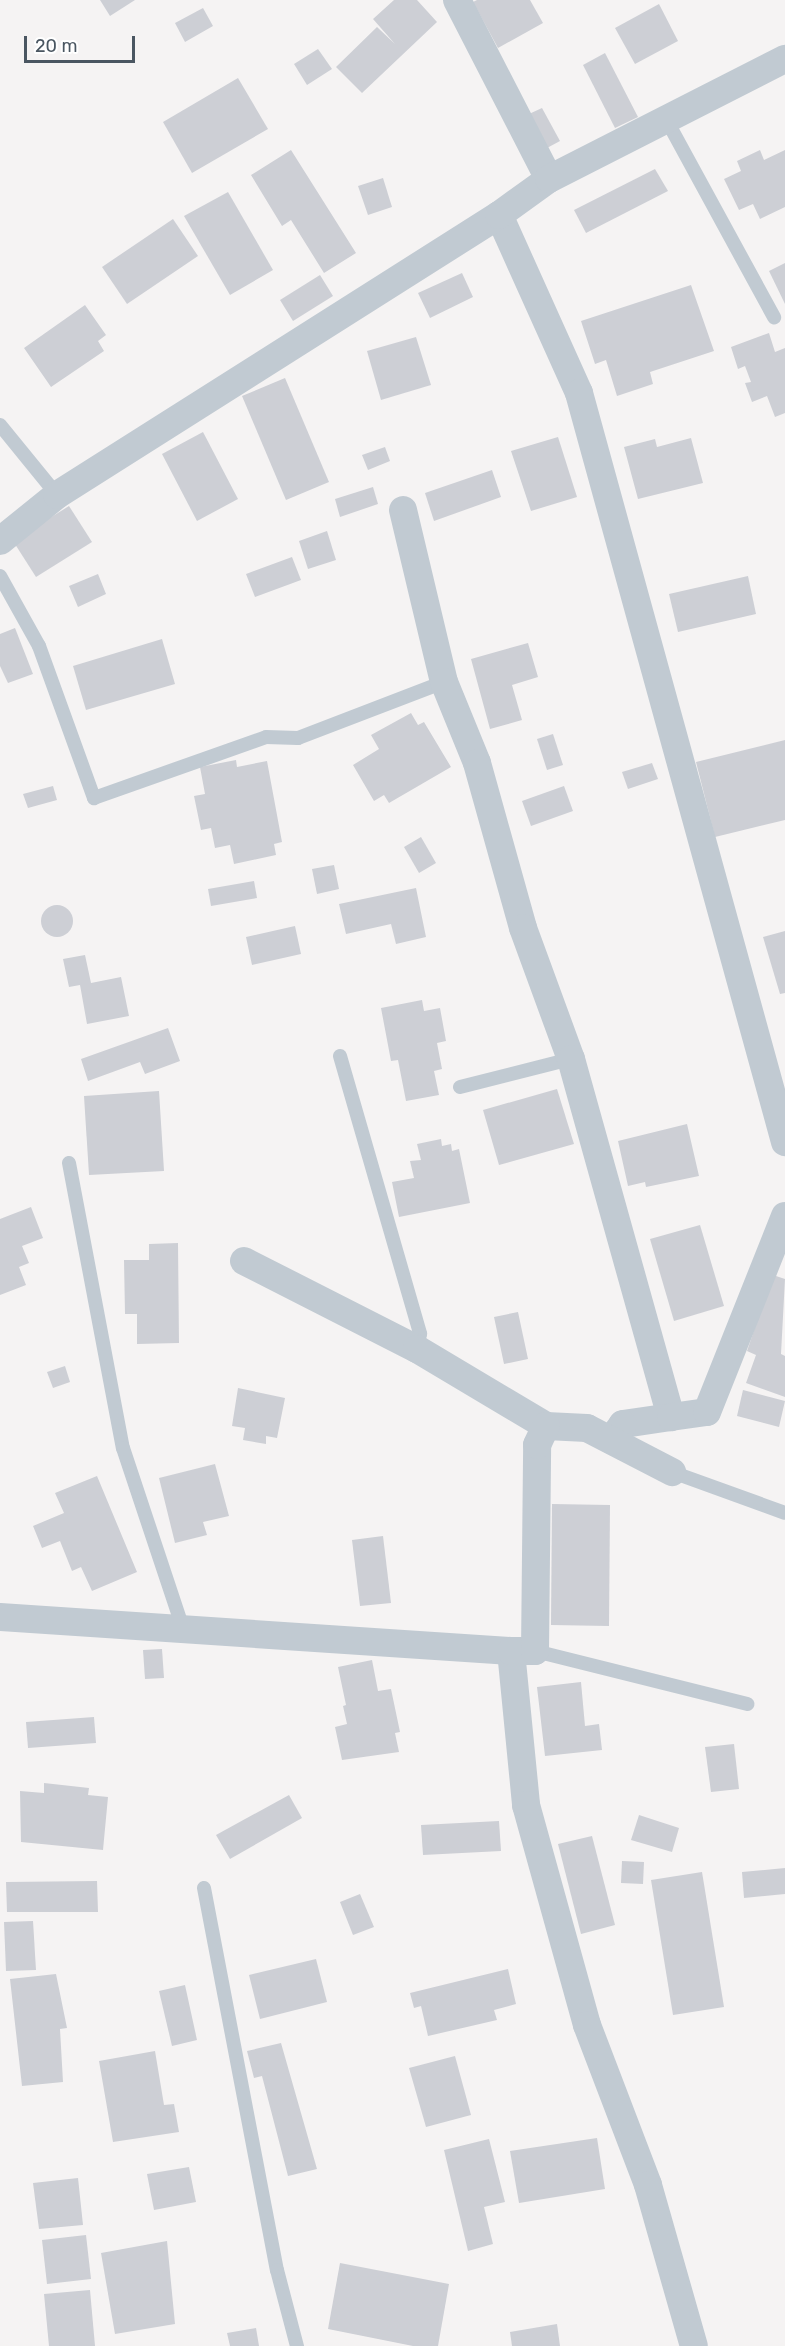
<!DOCTYPE html>
<style>
body{margin:0}
#map{position:relative;width:785px;height:2346px;overflow:hidden;background:#f5f3f3;font-family:Rubik,sans-serif}
div>[style]{position:absolute}
.building>*{inset:0;background:#cdcfd5}
.round{border-radius:50%}
.service>*{height:14px;margin:-7px;padding:0 7px;transform-origin:7px;border-radius:7px;background:#c1cad2}
.minor>*{height:28px;margin:-14px;padding:0 14px;transform-origin:14px;border-radius:14px;background:#c1cad2}
span{translate:-50% -50%;white-space:nowrap;text-align:center;line-height:1.15;-webkit-text-stroke:5px #fff;paint-order:stroke}
.scale{position:absolute;left:24px;top:36px;width:111px;height:27px;box-sizing:border-box;border:3px solid #4a5661;border-top:0;padding-left:8px;font-size:18px;line-height:21px;white-space:nowrap;color:#4a5661;-webkit-text-stroke:4px #fff;paint-order:stroke}
</style>
<div id="map">
<div class="building">
<div style="clip-path:polygon(100px 0,135px 0,110px 16px)"></div>
<div style="clip-path:polygon(394px 0,417px 0,437px 22px,362px 93px,336px 67px,377px 27px,395px 44px,373px 19px)"></div>
<div style="clip-path:polygon(477px 0,530px 0,543px 23px,498px 48px,473px 2px)"></div>
<div style="clip-path:polygon(659px 4px,678px 41px,635px 64px,615px 28px)"></div>
<div style="clip-path:polygon(203px 8px,213px 26px,185px 42px,175px 23px)"></div>
<div style="clip-path:polygon(318px 49px,332px 69px,307px 85px,294px 64px)"></div>
<div style="clip-path:polygon(605px 53px,638px 117px,615px 128px,583px 65px)"></div>
<div style="clip-path:polygon(238px 78px,268px 129px,192px 173px,163px 122px)"></div>
<div style="clip-path:polygon(542px 108px,560px 141px,547px 148px,529px 114px)"></div>
<div style="clip-path:polygon(291px 150px,356px 253px,324px 273px,291px 220px,282px 226px,251px 175px)"></div>
<div style="clip-path:polygon(760px 150px,764px 160px,785px 150px,785px 207px,760px 219px,753px 204px,739px 210px,724px 179px,741px 171px,737px 161px)"></div>
<div style="clip-path:polygon(655px 169px,668px 191px,586px 233px,574px 210px)"></div>
<div style="clip-path:polygon(383px 178px,392px 207px,368px 215px,358px 186px)"></div>
<div style="clip-path:polygon(228px 192px,273px 270px,230px 295px,184px 216px)"></div>
<div style="clip-path:polygon(173px 219px,198px 256px,127px 304px,102px 267px)"></div>
<div style="clip-path:polygon(785px 263px,785px 304px,769px 271px)"></div>
<div style="clip-path:polygon(462px 273px,473px 297px,430px 318px,418px 293px)"></div>
<div style="clip-path:polygon(320px 275px,333px 296px,293px 321px,280px 300px)"></div>
<div style="clip-path:polygon(691px 285px,714px 351px,650px 372px,653px 384px,617px 396px,606px 360px,595px 364px,581px 321px)"></div>
<div style="clip-path:polygon(85px 305px,106px 335px,98px 341px,104px 351px,51px 387px,24px 348px)"></div>
<div style="clip-path:polygon(769px 333px,775px 352px,785px 348px,785px 413px,775px 417px,767px 396px,752px 402px,745px 383px,751px 382px,745px 366px,738px 369px,731px 347px)"></div>
<div style="clip-path:polygon(416px 337px,431px 385px,381px 400px,367px 351px)"></div>
<div style="clip-path:polygon(285px 378px,329px 482px,286px 500px,242px 396px)"></div>
<div style="clip-path:polygon(203px 432px,238px 499px,197px 521px,162px 454px)"></div>
<div style="clip-path:polygon(558px 437px,577px 497px,531px 511px,511px 451px)"></div>
<div style="clip-path:polygon(691px 438px,703px 483px,638px 499px,624px 447px,655px 439px,657px 447px)"></div>
<div style="clip-path:polygon(385px 447px,390px 461px,368px 470px,362px 455px)"></div>
<div style="clip-path:polygon(492px 470px,501px 497px,434px 521px,425px 493px)"></div>
<div style="clip-path:polygon(373px 487px,378px 504px,340px 517px,335px 499px)"></div>
<div style="clip-path:polygon(69px 506px,92px 542px,36px 577px,13px 541px)"></div>
<div style="clip-path:polygon(327px 531px,336px 560px,308px 569px,299px 541px)"></div>
<div style="clip-path:polygon(292px 557px,301px 580px,255px 597px,246px 574px)"></div>
<div style="clip-path:polygon(98px 574px,106px 594px,78px 607px,69px 586px)"></div>
<div style="clip-path:polygon(748px 576px,756px 614px,678px 632px,669px 594px)"></div>
<div style="clip-path:polygon(15px 628px,33px 674px,8px 683px,0 666px,0 634px)"></div>
<div style="clip-path:polygon(162px 639px,175px 684px,86px 710px,73px 666px)"></div>
<div style="clip-path:polygon(528px 643px,538px 677px,512px 685px,522px 720px,490px 729px,471px 659px)"></div>
<div style="clip-path:polygon(411px 713px,418px 725px,424px 722px,451px 767px,389px 803px,384px 795px,374px 801px,353px 765px,379px 749px,371px 735px)"></div>
<div style="clip-path:polygon(553px 734px,563px 765px,547px 770px,537px 739px)"></div>
<div style="clip-path:polygon(785px 740px,785px 820px,715px 837px,696px 762px)"></div>
<div style="clip-path:polygon(236px 760px,237px 767px,267px 761px,282px 842px,274px 844px,276px 855px,234px 864px,230px 845px,215px 848px,211px 828px,201px 830px,194px 796px,205px 794px,200px 767px)"></div>
<div style="clip-path:polygon(652px 763px,658px 779px,628px 789px,622px 772px)"></div>
<div style="clip-path:polygon(53px 786px,57px 800px,28px 808px,23px 794px)"></div>
<div style="clip-path:polygon(564px 786px,573px 811px,531px 826px,522px 801px)"></div>
<div style="clip-path:polygon(421px 837px,436px 863px,419px 873px,404px 847px)"></div>
<div style="clip-path:polygon(334px 865px,339px 889px,317px 894px,312px 869px)"></div>
<div style="clip-path:polygon(254px 881px,257px 898px,211px 906px,208px 889px)"></div>
<div style="clip-path:polygon(416px 888px,426px 937px,396px 944px,391px 924px,346px 934px,339px 904px)"></div>
<div class="round" style="left:41px;top:905px;width:32px;height:32px"></div>
<div style="clip-path:polygon(295px 926px,301px 954px,252px 965px,246px 937px)"></div>
<div style="clip-path:polygon(785px 931px,785px 993px,780px 994px,763px 937px)"></div>
<div style="clip-path:polygon(85px 955px,91px 983px,121px 977px,129px 1016px,87px 1024px,80px 985px,69px 987px,63px 959px)"></div>
<div style="clip-path:polygon(422px 1000px,424px 1011px,440px 1008px,446px 1041px,437px 1043px,442px 1069px,434px 1071px,439px 1095px,406px 1101px,398px 1060px,391px 1061px,381px 1008px)"></div>
<div style="clip-path:polygon(168px 1028px,180px 1061px,145px 1074px,140px 1062px,88px 1081px,81px 1059px)"></div>
<div style="clip-path:polygon(557px 1089px,574px 1144px,499px 1165px,483px 1110px)"></div>
<div style="clip-path:polygon(159px 1091px,164px 1171px,89px 1175px,84px 1096px)"></div>
<div style="clip-path:polygon(687px 1124px,699px 1176px,646px 1187px,645px 1182px,628px 1186px,618px 1141px)"></div>
<div style="clip-path:polygon(441px 1139px,442px 1146px,451px 1144px,452px 1151px,459px 1149px,470px 1203px,399px 1217px,392px 1182px,414px 1178px,410px 1161px,421px 1160px,417px 1144px)"></div>
<div style="clip-path:polygon(31px 1207px,43px 1238px,22px 1246px,29px 1263px,19px 1267px,26px 1285px,0 1295px,0 1219px)"></div>
<div style="clip-path:polygon(700px 1225px,724px 1306px,674px 1321px,650px 1239px)"></div>
<div style="clip-path:polygon(178px 1243px,179px 1343px,137px 1344px,137px 1314px,125px 1314px,124px 1260px,149px 1260px,149px 1244px)"></div>
<div style="clip-path:polygon(773px 1275px,785px 1279px,781px 1354px,785px 1356px,785px 1397px,746px 1383px,756px 1355px,747px 1351px)"></div>
<div style="clip-path:polygon(518px 1312px,528px 1359px,504px 1364px,494px 1317px)"></div>
<div style="clip-path:polygon(65px 1366px,70px 1382px,53px 1388px,47px 1372px)"></div>
<div style="clip-path:polygon(238px 1388px,285px 1398px,277px 1438px,266px 1436px,266px 1444px,243px 1440px,245px 1428px,232px 1426px)"></div>
<div style="clip-path:polygon(743px 1390px,785px 1401px,779px 1427px,737px 1416px)"></div>
<div style="clip-path:polygon(215px 1464px,229px 1516px,203px 1522px,207px 1535px,175px 1543px,159px 1478px)"></div>
<div style="clip-path:polygon(97px 1476px,137px 1572px,92px 1591px,81px 1567px,72px 1571px,60px 1541px,42px 1548px,33px 1526px,64px 1513px,55px 1493px)"></div>
<div style="clip-path:polygon(552px 1504px,610px 1505px,609px 1626px,551px 1625px)"></div>
<div style="clip-path:polygon(383px 1536px,391px 1603px,360px 1606px,352px 1540px)"></div>
<div style="clip-path:polygon(162px 1649px,164px 1678px,145px 1679px,143px 1650px)"></div>
<div style="clip-path:polygon(372px 1660px,378px 1691px,391px 1689px,400px 1732px,395px 1733px,399px 1752px,342px 1760px,335px 1727px,347px 1724px,343px 1706px,346px 1705px,338px 1667px)"></div>
<div style="clip-path:polygon(581px 1682px,585px 1726px,599px 1724px,602px 1750px,545px 1756px,537px 1687px)"></div>
<div style="clip-path:polygon(94px 1717px,96px 1743px,28px 1748px,26px 1722px)"></div>
<div style="clip-path:polygon(734px 1744px,739px 1789px,711px 1792px,705px 1747px)"></div>
<div style="clip-path:polygon(44px 1783px,89px 1788px,88px 1795px,108px 1797px,103px 1850px,21px 1842px,20px 1791px,44px 1793px)"></div>
<div style="clip-path:polygon(289px 1795px,302px 1818px,230px 1859px,216px 1835px)"></div>
<div style="clip-path:polygon(639px 1815px,679px 1828px,672px 1852px,631px 1840px)"></div>
<div style="clip-path:polygon(499px 1821px,501px 1851px,423px 1855px,421px 1825px)"></div>
<div style="clip-path:polygon(592px 1836px,615px 1925px,581px 1934px,558px 1844px)"></div>
<div style="clip-path:polygon(622px 1861px,644px 1862px,643px 1884px,621px 1883px)"></div>
<div style="clip-path:polygon(785px 1868px,785px 1894px,744px 1898px,742px 1872px)"></div>
<div style="clip-path:polygon(702px 1872px,724px 2007px,673px 2015px,651px 1880px)"></div>
<div style="clip-path:polygon(97px 1881px,98px 1912px,7px 1912px,6px 1882px)"></div>
<div style="clip-path:polygon(360px 1894px,374px 1927px,353px 1935px,340px 1902px)"></div>
<div style="clip-path:polygon(33px 1921px,36px 1970px,6px 1971px,4px 1922px)"></div>
<div style="clip-path:polygon(316px 1959px,327px 2002px,260px 2019px,249px 1975px)"></div>
<div style="clip-path:polygon(508px 1969px,516px 2004px,494px 2010px,497px 2020px,428px 2036px,421px 2006px,414px 2008px,410px 1993px)"></div>
<div style="clip-path:polygon(56px 1974px,67px 2028px,60px 2029px,63px 2082px,22px 2086px,10px 1979px)"></div>
<div style="clip-path:polygon(185px 1985px,197px 2040px,172px 2046px,159px 1991px)"></div>
<div style="clip-path:polygon(281px 2043px,317px 2169px,288px 2176px,262px 2076px,254px 2078px,247px 2051px)"></div>
<div style="clip-path:polygon(155px 2051px,164px 2105px,174px 2104px,179px 2132px,113px 2142px,99px 2061px)"></div>
<div style="clip-path:polygon(455px 2056px,471px 2115px,426px 2127px,409px 2068px)"></div>
<div style="clip-path:polygon(597px 2138px,605px 2189px,519px 2203px,510px 2151px)"></div>
<div style="clip-path:polygon(489px 2139px,505px 2202px,484px 2207px,493px 2244px,468px 2251px,444px 2150px)"></div>
<div style="clip-path:polygon(189px 2167px,196px 2202px,154px 2210px,147px 2174px)"></div>
<div style="clip-path:polygon(78px 2178px,83px 2225px,39px 2229px,33px 2183px)"></div>
<div style="clip-path:polygon(86px 2235px,91px 2279px,47px 2284px,42px 2240px)"></div>
<div style="clip-path:polygon(167px 2241px,175px 2324px,115px 2334px,101px 2253px)"></div>
<div style="clip-path:polygon(340px 2263px,449px 2284px,438px 2346px,413px 2346px,328px 2329px)"></div>
<div style="clip-path:polygon(90px 2290px,95px 2346px,49px 2346px,44px 2294px)"></div>
<div style="clip-path:polygon(557px 2324px,560px 2346px,512px 2346px,510px 2332px)"></div>
<div style="clip-path:polygon(256px 2328px,259px 2346px,230px 2346px,227px 2333px)"></div>
</div>
<div class="service">
<div style="left:666px;top:119px;width:226px;rotate:61.4deg"></div>
<div style="left:0;top:425px;width:90px;rotate:50.8deg"></div>
<div style="left:0;top:576px;width:80px;rotate:60.9deg"></div>
<div style="left:39px;top:646px;width:162px;rotate:70.1deg"></div>
<div style="left:94px;top:798px;width:182px;rotate:-19.5deg"></div>
<div style="left:266px;top:737px;width:32px;rotate:2deg"></div>
<div style="left:298px;top:738px;width:156px;rotate:-21deg"></div>
<div style="left:340px;top:1056px;width:289px;rotate:73.9deg"></div>
<div style="left:420px;top:1334px;width:15px;rotate:101deg"></div>
<div style="left:460px;top:1087px;width:114px;rotate:-14.2deg"></div>
<div style="left:69px;top:1163px;width:290px;rotate:79.3deg"></div>
<div style="left:123px;top:1448px;width:193px;rotate:71.6deg"></div>
<div style="left:672px;top:1472px;width:120px;rotate:19.9deg"></div>
<div style="left:535px;top:1651px;width:219px;rotate:14deg"></div>
<div style="left:204px;top:1888px;width:389px;rotate:79.2deg"></div>
<div style="left:277px;top:2270px;width:79px;rotate:75.3deg"></div>
</div>
<div class="minor">
<div style="left:457px;top:0;width:201px;rotate:62.8deg"></div>
<div style="left:499px;top:215px;width:195px;rotate:65.8deg"></div>
<div style="left:579px;top:393px;width:777px;rotate:74.62deg"></div>
<div style="left:403px;top:510px;width:177px;rotate:76.6deg"></div>
<div style="left:444px;top:682px;width:87px;rotate:67.8deg"></div>
<div style="left:477px;top:763px;width:171px;rotate:74.4deg"></div>
<div style="left:523px;top:928px;width:140px;rotate:69.9deg"></div>
<div style="left:571px;top:1059px;width:372px;rotate:74.4deg"></div>
<div style="left:671px;top:1417px;width:49px;rotate:171.7deg"></div>
<div style="left:623px;top:1424px;width:20px;rotate:127deg"></div>
<div style="left:0;top:541px;width:73px;rotate:-38.9deg"></div>
<div style="left:57px;top:495px;width:523px;rotate:-32.35deg"></div>
<div style="left:499px;top:215px;width:62px;rotate:-35.8deg"></div>
<div style="left:549px;top:179px;width:265px;rotate:-27deg"></div>
<div style="left:244px;top:1261px;width:194px;rotate:27deg"></div>
<div style="left:417px;top:1349px;width:150px;rotate:30.8deg"></div>
<div style="left:546px;top:1426px;width:41px;rotate:2.8deg"></div>
<div style="left:587px;top:1428px;width:96px;rotate:27.4deg"></div>
<div style="left:671px;top:1417px;width:36px;rotate:-8deg"></div>
<div style="left:707px;top:1412px;width:211px;rotate:-68.3deg"></div>
<div style="left:0;top:1617px;width:512px;rotate:3.81deg"></div>
<div style="left:511px;top:1651px;width:155px;rotate:84.4deg"></div>
<div style="left:526px;top:1805px;width:228px;rotate:74.5deg"></div>
<div style="left:587px;top:2025px;width:171px;rotate:69.1deg"></div>
<div style="left:648px;top:2185px;width:167px;rotate:74.1deg"></div>
<div style="left:511px;top:1651px;width:24px"></div>
<div style="left:535px;top:1651px;width:206px;rotate:-89.4deg"></div>
<div style="left:537px;top:1445px;width:21px;rotate:-65deg"></div>
</div>
<div class="scale">20 m</div>
</div>
